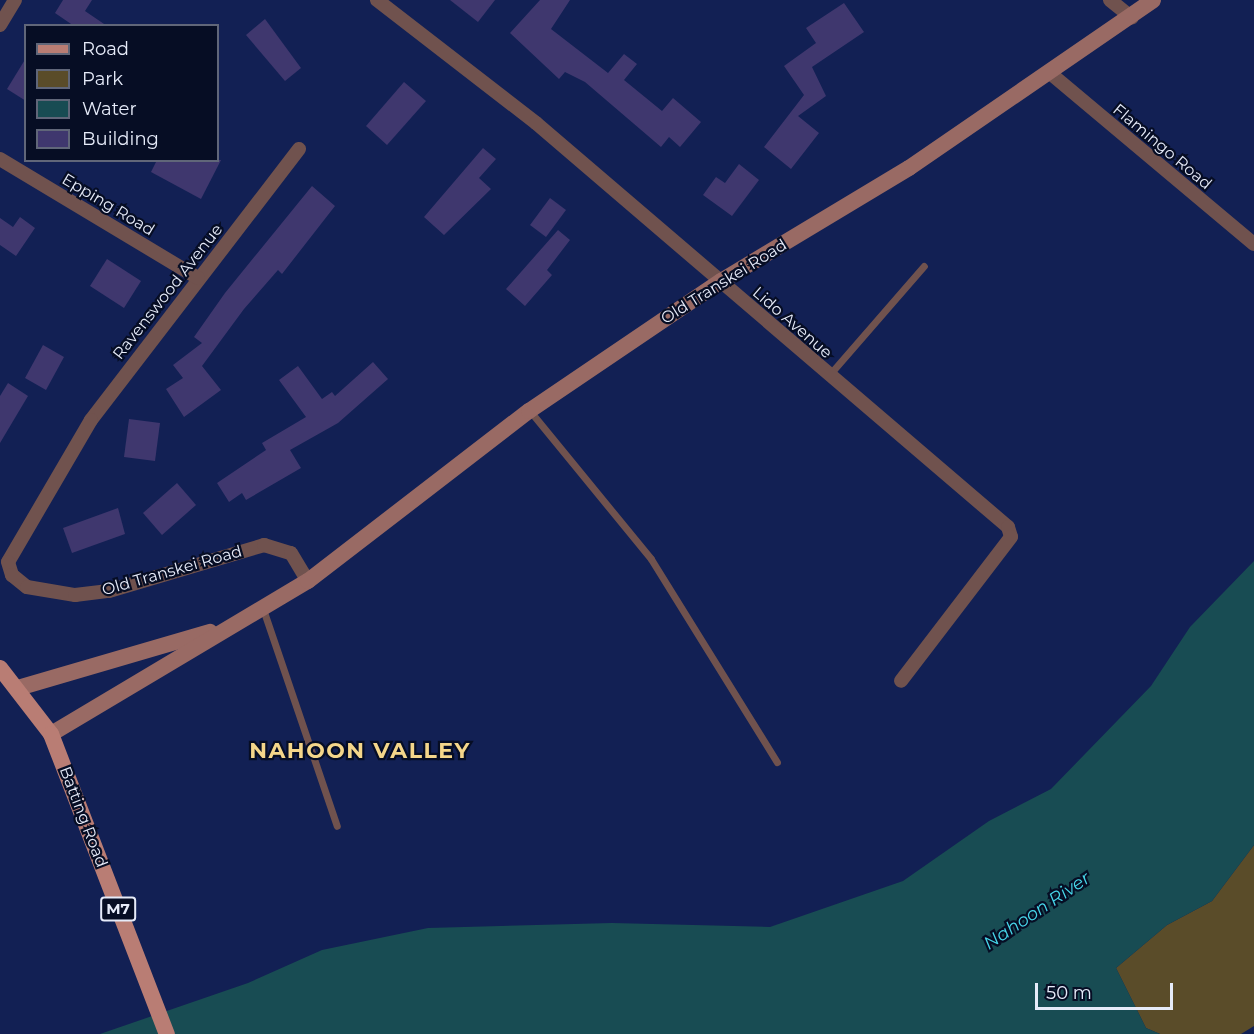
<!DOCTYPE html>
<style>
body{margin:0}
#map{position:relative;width:1254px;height:1034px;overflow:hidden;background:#122054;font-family:Montserrat,sans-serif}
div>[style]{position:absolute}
.green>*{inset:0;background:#5a4c29}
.water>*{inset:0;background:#184c53}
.building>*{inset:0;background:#3f376e}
.service>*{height:7px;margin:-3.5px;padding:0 3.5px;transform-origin:3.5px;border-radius:3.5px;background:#70524e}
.minor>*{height:14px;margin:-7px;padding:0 7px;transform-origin:7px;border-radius:7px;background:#70524e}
.secondary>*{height:16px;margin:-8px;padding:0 8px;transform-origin:8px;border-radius:8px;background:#996a64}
.primary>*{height:16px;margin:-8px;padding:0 8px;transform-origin:8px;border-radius:8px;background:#b97d74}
span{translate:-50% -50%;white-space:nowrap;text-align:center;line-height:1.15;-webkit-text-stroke:4.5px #060d24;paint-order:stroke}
.shield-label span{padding:2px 4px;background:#060d24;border:2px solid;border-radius:4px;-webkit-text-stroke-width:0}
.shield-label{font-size:15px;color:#e6ebf9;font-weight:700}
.street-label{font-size:16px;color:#e6ebf9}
.water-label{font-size:18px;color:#47d6e9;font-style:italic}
.district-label{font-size:22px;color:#f4d68a;font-weight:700;letter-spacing:1.5px}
.legend{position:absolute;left:24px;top:24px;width:195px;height:138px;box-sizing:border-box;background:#060d24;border:2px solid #606679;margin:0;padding:8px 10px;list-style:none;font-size:18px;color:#e6ebf9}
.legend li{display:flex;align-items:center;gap:12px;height:30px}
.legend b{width:30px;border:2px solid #606679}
.scale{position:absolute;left:1035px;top:983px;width:138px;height:27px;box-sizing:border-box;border:3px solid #e6ebf9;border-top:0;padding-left:8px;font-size:18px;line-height:21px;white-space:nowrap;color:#e6ebf9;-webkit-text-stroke:4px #060d24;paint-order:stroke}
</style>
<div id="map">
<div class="green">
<div style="clip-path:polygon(1254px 845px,1254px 1026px,1241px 1034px,1160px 1034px,1146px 1028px,1116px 968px,1167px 925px,1212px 901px)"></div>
</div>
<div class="water">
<div style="clip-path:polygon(1254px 561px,1254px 845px,1212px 901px,1167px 925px,1116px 968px,1146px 1028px,1160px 1034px,100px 1034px,248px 983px,322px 950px,428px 928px,612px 923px,770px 927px,903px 881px,989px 821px,1051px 789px,1151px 686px,1190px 627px)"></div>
</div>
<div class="building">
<div style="clip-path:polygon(63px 0,92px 0,85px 11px,107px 26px,74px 26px,55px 13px)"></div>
<div style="clip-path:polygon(450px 0,495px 0,478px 22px)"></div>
<div style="clip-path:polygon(540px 0,570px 0,551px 29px,608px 73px,624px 54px,637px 64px,624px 80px,662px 111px,673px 98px,701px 122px,680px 147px,669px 137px,661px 147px,585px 82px,565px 72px,559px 79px,510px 33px)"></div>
<div style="clip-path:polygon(844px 3px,864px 32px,812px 67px,826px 96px,798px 116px,819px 133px,791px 169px,764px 147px,804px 95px,784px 66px,816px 43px,806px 28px)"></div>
<div style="clip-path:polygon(265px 19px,301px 68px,285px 81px,246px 35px)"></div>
<div style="clip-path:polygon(26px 58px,26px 101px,7px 89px)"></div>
<div style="clip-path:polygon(404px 82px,426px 101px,387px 145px,366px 126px)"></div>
<div style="clip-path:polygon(483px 148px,496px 159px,479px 178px,491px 189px,444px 235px,424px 217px)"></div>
<div style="clip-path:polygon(157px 160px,221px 160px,201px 199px,151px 172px)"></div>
<div style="clip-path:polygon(739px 164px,759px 180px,732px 216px,703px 195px,716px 177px,725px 183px)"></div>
<div style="clip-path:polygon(312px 186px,335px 206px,282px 274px,278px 270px,244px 309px,202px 366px,221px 390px,184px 417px,166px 389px,183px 378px,173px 365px,202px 343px,194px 337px,225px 293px)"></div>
<div style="clip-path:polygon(550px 198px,566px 210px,546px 237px,530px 225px)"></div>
<div style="clip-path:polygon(20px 217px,35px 228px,16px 256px,0 245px,0 218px,13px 227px)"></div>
<div style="clip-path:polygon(558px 230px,570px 240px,547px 270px,552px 275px,525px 306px,506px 289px)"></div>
<div style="clip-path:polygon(107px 259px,141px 281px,124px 308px,90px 286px)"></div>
<div style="clip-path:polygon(43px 345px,64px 357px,46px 390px,25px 378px)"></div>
<div style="clip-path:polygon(373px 362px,388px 379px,338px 423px,290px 450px,301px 468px,246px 500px,242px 493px,229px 502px,217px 483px,266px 450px,262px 443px,306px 417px,279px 380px,298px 366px,322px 399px,332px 392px,335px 396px)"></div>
<div style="clip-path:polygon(8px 383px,28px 396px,0 443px,0 396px)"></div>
<div style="clip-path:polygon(129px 419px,160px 423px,155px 461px,124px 457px)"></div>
<div style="clip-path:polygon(177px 483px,196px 505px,162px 535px,143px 513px)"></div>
<div style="clip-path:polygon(118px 508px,125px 534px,72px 553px,63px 528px)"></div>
</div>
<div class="service">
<div style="left:830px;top:374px;width:143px;rotate:-49deg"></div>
<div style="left:530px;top:411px;width:191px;rotate:50.7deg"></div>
<div style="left:651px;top:559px;width:239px;rotate:58.2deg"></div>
<div style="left:263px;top:609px;width:229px;rotate:71.2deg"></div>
</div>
<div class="minor">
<div style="left:377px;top:0;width:201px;rotate:37.7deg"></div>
<div style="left:536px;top:123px;width:621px;rotate:40.56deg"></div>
<div style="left:1008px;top:527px;width:10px;rotate:73deg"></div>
<div style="left:1011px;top:537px;width:181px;rotate:127.4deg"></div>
<div style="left:1110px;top:0;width:28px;rotate:39deg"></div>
<div style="left:0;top:25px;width:29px;rotate:-59deg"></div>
<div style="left:1050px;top:73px;width:266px;rotate:40deg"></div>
<div style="left:299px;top:149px;width:342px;rotate:127.5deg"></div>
<div style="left:91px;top:420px;width:164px;rotate:120.3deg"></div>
<div style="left:8px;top:562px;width:14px;rotate:73deg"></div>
<div style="left:12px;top:575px;width:19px;rotate:39deg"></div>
<div style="left:27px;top:587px;width:49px;rotate:9.5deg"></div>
<div style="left:75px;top:595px;width:34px;rotate:-7deg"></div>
<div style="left:109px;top:591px;width:162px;rotate:-16.5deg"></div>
<div style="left:264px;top:545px;width:28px;rotate:17deg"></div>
<div style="left:291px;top:553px;width:33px;rotate:59deg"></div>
<div style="left:0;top:159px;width:231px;rotate:31deg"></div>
</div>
<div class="secondary">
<div style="left:18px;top:688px;width:200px;rotate:-16.3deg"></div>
<div style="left:51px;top:734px;width:299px;rotate:-30.8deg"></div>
<div style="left:308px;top:581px;width:279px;rotate:-37.6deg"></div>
<div style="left:529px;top:411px;width:232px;rotate:-34.1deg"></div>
<div style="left:721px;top:281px;width:219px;rotate:-31deg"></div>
<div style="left:909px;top:168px;width:296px;rotate:-34.5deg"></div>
</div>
<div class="primary">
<div style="left:0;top:668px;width:83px;rotate:52.3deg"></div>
<div style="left:51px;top:734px;width:322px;rotate:68.9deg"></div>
</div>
<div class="shield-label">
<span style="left:118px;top:909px">M7</span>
</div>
<div class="street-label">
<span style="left:1162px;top:147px;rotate:40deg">Flamingo Road</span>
<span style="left:108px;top:205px;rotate:31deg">Epping Road</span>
<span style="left:724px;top:282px;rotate:-32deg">Old Transkei Road</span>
<span style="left:168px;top:292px;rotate:-52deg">Ravenswood Avenue</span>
<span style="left:792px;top:323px;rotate:41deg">Lido Avenue</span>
<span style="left:172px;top:571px;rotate:-16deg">Old Transkei Road</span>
<span style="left:83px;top:817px;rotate:69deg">Batting Road</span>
</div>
<div class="water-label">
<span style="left:1037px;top:911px;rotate:-34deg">Nahoon River</span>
</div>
<div class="district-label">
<span style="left:360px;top:751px">NAHOON VALLEY</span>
</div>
<ul class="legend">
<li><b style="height:8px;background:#b97d74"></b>Road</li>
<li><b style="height:16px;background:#5a4c29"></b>Park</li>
<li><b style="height:16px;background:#184c53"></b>Water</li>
<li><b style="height:16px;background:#3f376e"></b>Building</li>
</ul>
<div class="scale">50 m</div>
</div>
